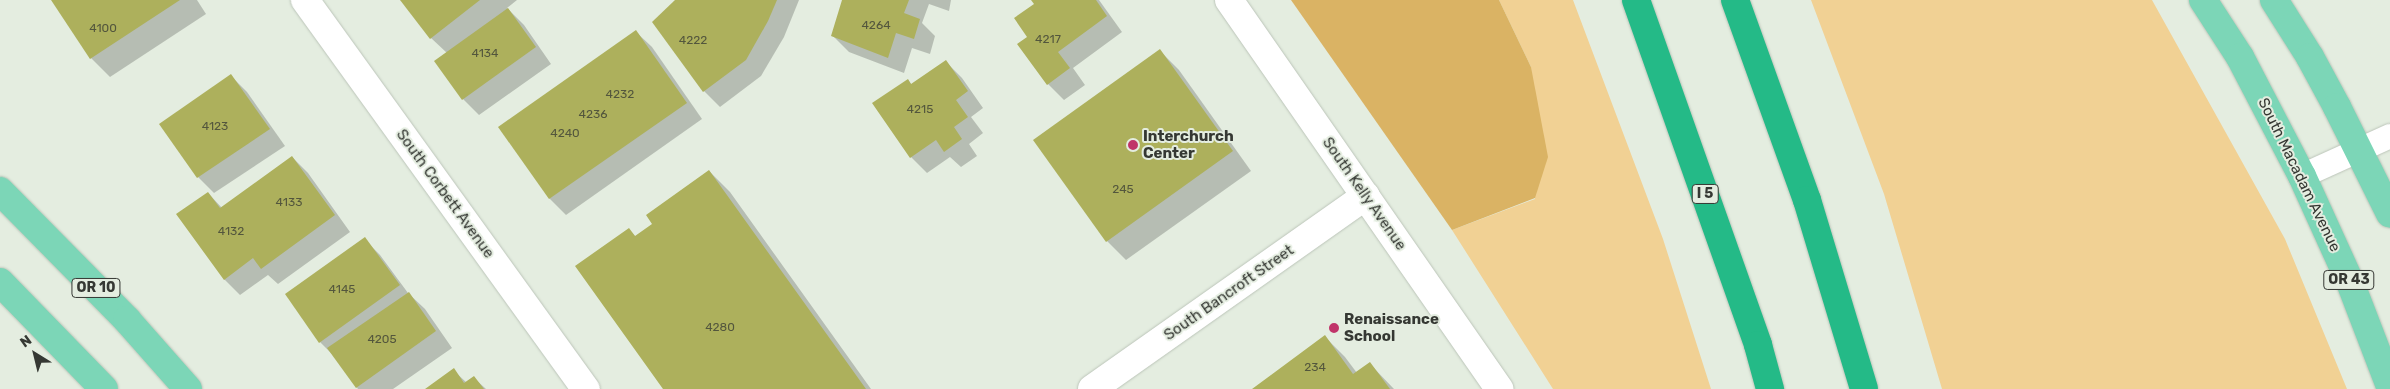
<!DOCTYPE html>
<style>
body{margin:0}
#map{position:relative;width:2390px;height:389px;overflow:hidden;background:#e4ede0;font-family:Rubik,sans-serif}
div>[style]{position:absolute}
.green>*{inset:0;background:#f1d194}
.forest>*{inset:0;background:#dab364}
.shadow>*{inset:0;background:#0003}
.building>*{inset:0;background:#adb05c}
.roads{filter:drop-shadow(0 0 1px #bcc5b9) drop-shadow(0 0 1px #bcc5b9)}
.lane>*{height:24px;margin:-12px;padding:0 12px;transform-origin:12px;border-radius:12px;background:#fff}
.street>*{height:28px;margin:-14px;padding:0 14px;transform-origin:14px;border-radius:14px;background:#fff}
.secondary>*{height:28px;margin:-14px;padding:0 14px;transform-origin:14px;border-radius:14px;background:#fff}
.primary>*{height:28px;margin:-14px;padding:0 14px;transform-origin:14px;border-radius:14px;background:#7cd6b7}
.highway>*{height:28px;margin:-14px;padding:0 14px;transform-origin:14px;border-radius:14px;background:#24ba87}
.dots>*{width:14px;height:14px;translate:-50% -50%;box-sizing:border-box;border:2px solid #e4ede0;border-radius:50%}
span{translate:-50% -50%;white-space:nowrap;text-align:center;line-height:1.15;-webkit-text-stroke:4px #e4ede0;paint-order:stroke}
.number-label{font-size:12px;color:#53563d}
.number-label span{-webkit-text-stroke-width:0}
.shield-label span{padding:1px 4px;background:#e4ede0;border:1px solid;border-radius:4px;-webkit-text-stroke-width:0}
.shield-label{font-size:14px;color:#353833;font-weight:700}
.poi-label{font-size:15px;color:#353833;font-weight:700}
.left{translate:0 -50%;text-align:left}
.street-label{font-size:15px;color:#353833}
.north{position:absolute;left:10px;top:329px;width:50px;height:50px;-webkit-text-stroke:4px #e4ede0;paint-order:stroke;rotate:324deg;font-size:14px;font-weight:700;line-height:20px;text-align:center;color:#353833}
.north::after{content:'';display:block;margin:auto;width:18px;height:22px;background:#353833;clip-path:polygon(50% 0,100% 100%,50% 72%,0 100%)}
</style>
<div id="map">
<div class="green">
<div style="clip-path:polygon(1499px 0,1573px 0,1663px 239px,1711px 389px,1553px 389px,1452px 230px,1535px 199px,1531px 67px)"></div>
<div style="clip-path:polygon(1811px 0,2152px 0,2285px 239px,2347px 389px,1942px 389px,1884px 194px)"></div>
</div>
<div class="forest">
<div style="clip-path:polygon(1291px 0,1499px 0,1531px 67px,1548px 157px,1535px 198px,1452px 230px)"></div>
</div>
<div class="shadow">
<div style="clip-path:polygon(53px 0,197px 0,206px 14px,110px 77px,91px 58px)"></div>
<div style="clip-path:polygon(402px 0,517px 0,507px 8px,524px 25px,551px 64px,479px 115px,463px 99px,436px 61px,447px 53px,431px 38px)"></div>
<div style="clip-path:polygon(677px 0,799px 0,784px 37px,761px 76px,720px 107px,704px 91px)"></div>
<div style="clip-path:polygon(844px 0,951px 0,949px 11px,929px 4px,922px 23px,935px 36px,930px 54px,912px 48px,904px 73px,849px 52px,833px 36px)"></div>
<div style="clip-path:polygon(1033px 0,1099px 0,1122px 32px,1073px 68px,1085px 85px,1064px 100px,1048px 84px,1029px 37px,1036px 5px)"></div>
<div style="clip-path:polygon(636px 32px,652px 47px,702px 119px,566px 215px,550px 199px,500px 127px)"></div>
<div style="clip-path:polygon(1160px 51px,1179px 70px,1251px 171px,1126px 260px,1107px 241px)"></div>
<div style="clip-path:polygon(946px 62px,962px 78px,983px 108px,971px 117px,983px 133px,969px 144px,977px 156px,961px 167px,950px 157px,927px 173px,911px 157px,908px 80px,912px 85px)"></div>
<div style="clip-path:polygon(231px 76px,247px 92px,285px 146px,214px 193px,198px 177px)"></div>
<div style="clip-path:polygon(292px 157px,308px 173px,350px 232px,278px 284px,268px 275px,240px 295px,224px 279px,208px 193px,222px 208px)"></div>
<div style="clip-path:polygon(709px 171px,730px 192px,871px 389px,664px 389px,629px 230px,636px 237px,654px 224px)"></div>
<div style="clip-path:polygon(364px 239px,380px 255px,408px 293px,425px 309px,452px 348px,393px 389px,358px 389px,335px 357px,320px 342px,287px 295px)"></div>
<div style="clip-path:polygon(1325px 337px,1345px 357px,1357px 373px,1370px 364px,1394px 389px,1254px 389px)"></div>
<div style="clip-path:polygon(453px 370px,467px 383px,474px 378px,486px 389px,427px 389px)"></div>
</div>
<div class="building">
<div style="clip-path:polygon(51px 0,180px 0,90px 59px)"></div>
<div style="clip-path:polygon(400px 0,480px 0,430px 39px)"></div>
<div style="clip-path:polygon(675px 0,777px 0,768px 21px,746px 60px,703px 92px,652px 22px)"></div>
<div style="clip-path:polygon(842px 0,909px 0,904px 13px,920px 19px,914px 39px,896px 33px,888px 58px,831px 36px)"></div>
<div style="clip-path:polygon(1031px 0,1096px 0,1107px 16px,1058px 52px,1070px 68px,1047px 85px,1017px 44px,1027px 37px,1014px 18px,1034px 4px)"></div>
<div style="clip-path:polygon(508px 8px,536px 47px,462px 100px,434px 61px)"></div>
<div style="clip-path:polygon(636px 30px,687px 103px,549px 199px,498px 127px)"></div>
<div style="clip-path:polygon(1160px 49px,1233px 151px,1106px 242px,1033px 140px)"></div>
<div style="clip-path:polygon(946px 60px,968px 91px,956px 100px,968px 117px,954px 127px,962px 139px,944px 152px,936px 140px,910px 158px,872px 103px,908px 79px,911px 84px)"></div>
<div style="clip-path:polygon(231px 74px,270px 129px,197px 178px,159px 124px)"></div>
<div style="clip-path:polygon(292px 156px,335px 215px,261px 269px,253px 258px,224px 280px,176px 214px,208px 192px,220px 208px)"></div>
<div style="clip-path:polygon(709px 170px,866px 389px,663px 389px,575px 266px,629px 228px,635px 236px,652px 224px,646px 215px)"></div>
<div style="clip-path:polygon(365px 237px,400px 285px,319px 343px,285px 294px)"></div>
<div style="clip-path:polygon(409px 292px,436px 331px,356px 388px,327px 348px)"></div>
<div style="clip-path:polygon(1325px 335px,1353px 374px,1370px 362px,1390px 389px,1252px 389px)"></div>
<div style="clip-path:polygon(454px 368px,464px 383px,474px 376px,484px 389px,425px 389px)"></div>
</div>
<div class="roads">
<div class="lane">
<div style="left:2302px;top:176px;width:97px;rotate:-24.4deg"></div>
</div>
<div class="street">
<div style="left:1229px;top:0;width:474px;rotate:55.2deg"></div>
<div style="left:1092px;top:389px;width:335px;rotate:-35.2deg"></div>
</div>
<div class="secondary">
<div style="left:305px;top:0;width:480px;rotate:54.2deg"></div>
</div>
<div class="primary">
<div style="left:2203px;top:0;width:68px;rotate:57deg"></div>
<div style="left:2240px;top:57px;width:134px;rotate:62.5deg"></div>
<div style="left:2302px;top:176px;width:116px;rotate:65.6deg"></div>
<div style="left:2350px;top:282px;width:111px;rotate:69deg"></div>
<div style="left:2274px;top:0;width:67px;rotate:57.7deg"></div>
<div style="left:2310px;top:57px;width:57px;rotate:61.6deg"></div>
<div style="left:2337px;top:107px;width:119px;rotate:63.6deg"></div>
<div style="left:0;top:191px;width:181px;rotate:45.4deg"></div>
<div style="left:127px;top:320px;width:92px;rotate:48.5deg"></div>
<div style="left:0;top:282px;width:149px;rotate:45.8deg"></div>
</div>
<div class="highway">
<div style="left:1636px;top:0;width:366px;rotate:70.5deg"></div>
<div style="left:1758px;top:345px;width:46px;rotate:74.7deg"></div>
<div style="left:1735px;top:0;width:213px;rotate:70.2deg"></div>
<div style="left:1807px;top:200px;width:197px;rotate:73.2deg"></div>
</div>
</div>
<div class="dots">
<div style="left:1133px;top:145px;background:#c03469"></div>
<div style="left:1334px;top:328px;background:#c03469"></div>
</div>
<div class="number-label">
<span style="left:876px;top:26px">4264</span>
<span style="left:103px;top:29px">4100</span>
<span style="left:1048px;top:40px">4217</span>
<span style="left:693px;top:41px">4222</span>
<span style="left:485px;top:54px">4134</span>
<span style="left:620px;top:95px">4232</span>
<span style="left:920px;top:110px">4215</span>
<span style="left:593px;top:115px">4236</span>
<span style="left:215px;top:127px">4123</span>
<span style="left:565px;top:134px">4240</span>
<span style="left:1123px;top:190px">245</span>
<span style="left:289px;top:203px">4133</span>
<span style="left:231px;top:232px">4132</span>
<span style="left:342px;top:290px">4145</span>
<span style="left:720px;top:328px">4280</span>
<span style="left:382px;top:340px">4205</span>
<span style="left:1315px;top:368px">234</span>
</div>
<div class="shield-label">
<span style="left:1705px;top:194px">I 5</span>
<span style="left:2349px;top:280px">OR 43</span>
<span style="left:96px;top:288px">OR 10</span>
</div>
<div class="poi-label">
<span class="left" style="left:1143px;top:145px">Interchurch<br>Center</span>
<span class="left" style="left:1344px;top:328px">Renaissance<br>School</span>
</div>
<div class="street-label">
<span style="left:2299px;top:175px;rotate:64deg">South Macadam Avenue</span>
<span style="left:445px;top:194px;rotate:54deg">South Corbett Avenue</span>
<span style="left:1364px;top:194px;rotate:55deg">South Kelly Avenue</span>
<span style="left:1229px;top:293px;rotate:-35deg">South Bancroft Street</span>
</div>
<div class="north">N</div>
</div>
